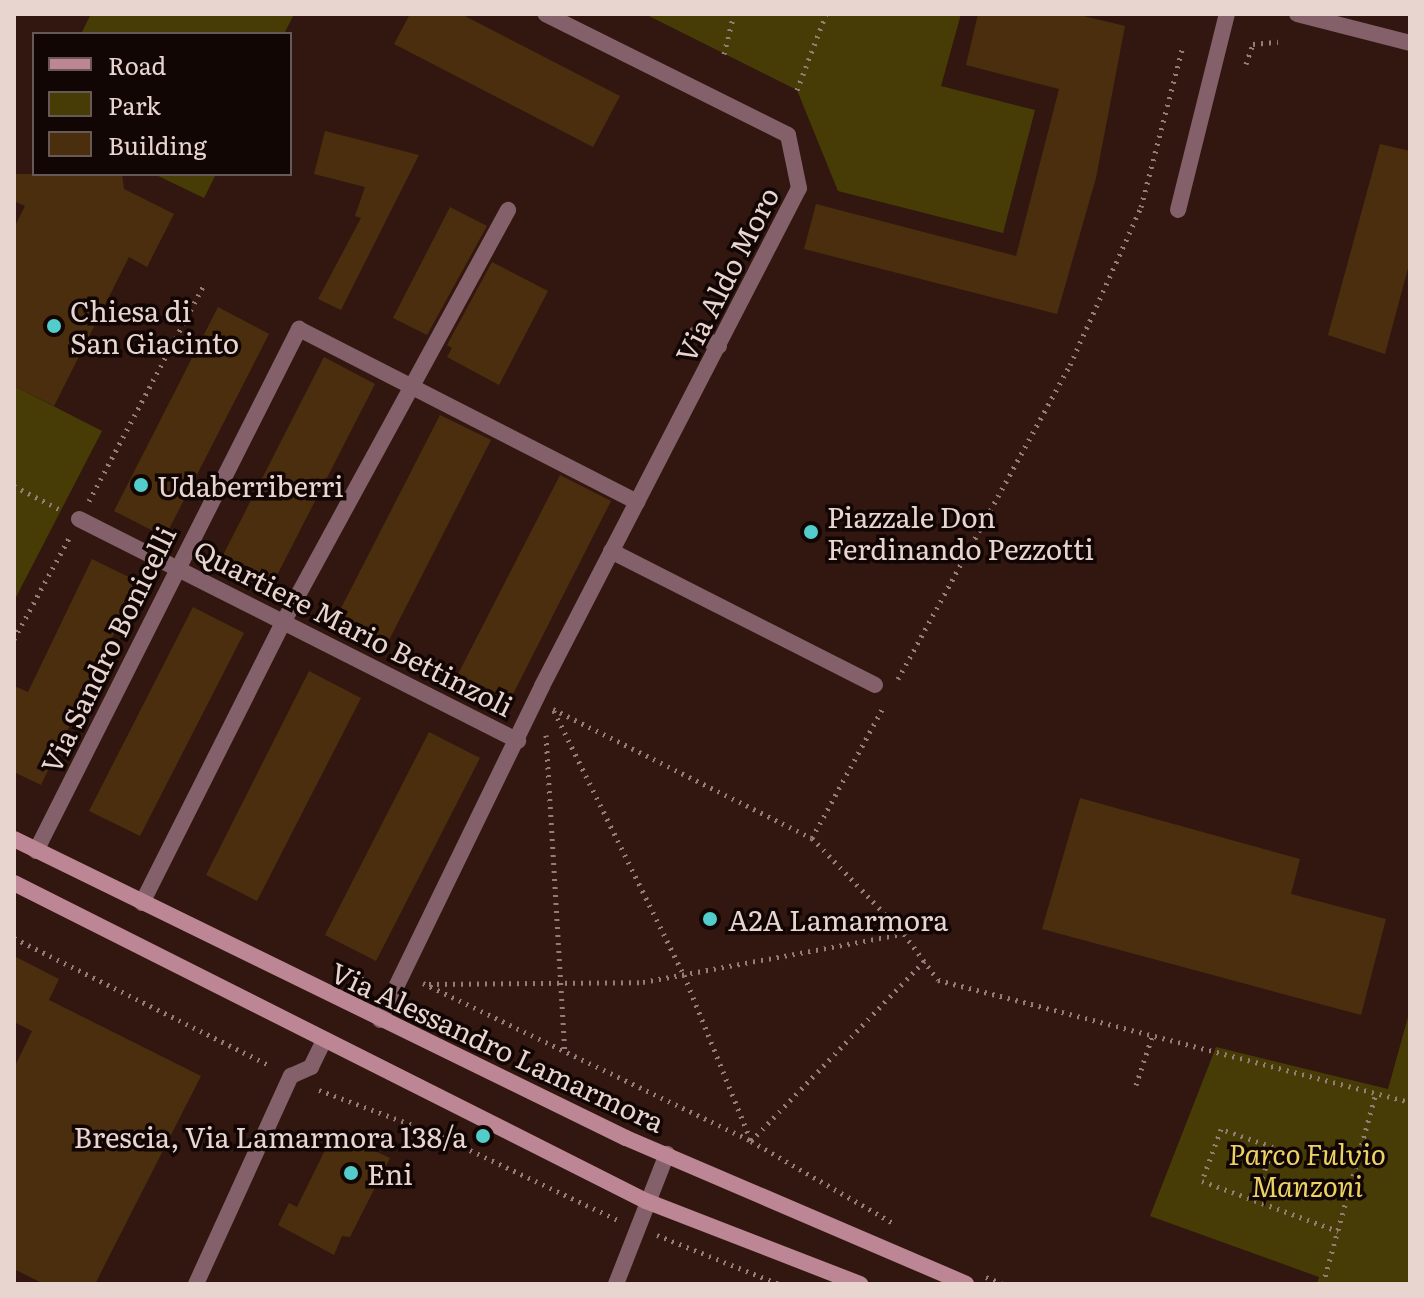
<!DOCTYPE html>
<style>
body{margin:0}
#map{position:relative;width:1424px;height:1298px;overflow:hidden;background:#321710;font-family:Literata,serif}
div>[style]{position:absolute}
.green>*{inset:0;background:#473c05}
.building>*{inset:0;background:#4b2e0d}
.path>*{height:5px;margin-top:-2.5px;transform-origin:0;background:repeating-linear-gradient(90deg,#937d77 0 2px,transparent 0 8px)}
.service>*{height:16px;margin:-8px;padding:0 8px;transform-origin:8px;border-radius:8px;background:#84616a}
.minor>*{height:16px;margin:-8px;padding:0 8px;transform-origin:8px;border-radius:8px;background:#84616a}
.secondary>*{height:16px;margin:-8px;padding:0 8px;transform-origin:8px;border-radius:8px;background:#bd8694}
.dots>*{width:22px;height:22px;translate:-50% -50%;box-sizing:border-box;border:4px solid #120604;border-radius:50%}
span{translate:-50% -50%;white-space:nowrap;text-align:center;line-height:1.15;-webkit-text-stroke:7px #120604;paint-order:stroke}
.street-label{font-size:28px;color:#e8d5d0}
.poi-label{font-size:28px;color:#e8d5d0}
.left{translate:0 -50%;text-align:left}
.right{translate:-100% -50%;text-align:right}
.park-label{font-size:28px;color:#ead364;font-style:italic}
.frame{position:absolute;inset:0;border:16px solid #e8d5d0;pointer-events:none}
.legend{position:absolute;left:32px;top:32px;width:260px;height:144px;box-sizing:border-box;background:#120604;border:2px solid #685956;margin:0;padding:10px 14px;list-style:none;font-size:24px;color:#e8d5d0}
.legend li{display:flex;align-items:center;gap:16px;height:40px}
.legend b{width:40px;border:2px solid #685956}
</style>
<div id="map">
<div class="green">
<div style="clip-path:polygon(91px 14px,294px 14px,284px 34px,81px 34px)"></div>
<div style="clip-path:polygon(645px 14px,961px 14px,941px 86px,1035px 110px,1003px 233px,838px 191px,797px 90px)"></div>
<div style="clip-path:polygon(154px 174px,216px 174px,204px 198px)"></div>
<div style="clip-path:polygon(14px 386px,102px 431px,14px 601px)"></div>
<div style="clip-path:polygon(1410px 1010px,1410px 1284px,1317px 1284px,1319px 1277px,1150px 1216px,1216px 1047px,1388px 1089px)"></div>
</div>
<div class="building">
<div style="clip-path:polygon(410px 14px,461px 14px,620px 96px,593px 147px,394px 44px)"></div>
<div style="clip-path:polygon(978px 14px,1075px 14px,1125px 26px,1096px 178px,1057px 314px,804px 249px,816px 204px,1016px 256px,1059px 89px,966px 65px)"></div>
<div style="clip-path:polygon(325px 131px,419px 155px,341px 310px,318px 299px,361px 218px,355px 216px,365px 187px,314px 174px)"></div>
<div style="clip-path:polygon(1380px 144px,1410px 151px,1410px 261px,1385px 354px,1328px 335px)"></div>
<div style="clip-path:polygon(14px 174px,122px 174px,124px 189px,174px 214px,147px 267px,129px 257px,54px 406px,14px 386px,14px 228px,25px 206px,14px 201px)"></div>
<div style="clip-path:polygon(450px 207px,487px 226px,427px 335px,393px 318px)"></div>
<div style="clip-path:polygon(492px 262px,548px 291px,499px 385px,447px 357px,452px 348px,447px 345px)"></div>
<div style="clip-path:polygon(218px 307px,269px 334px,165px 537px,114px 511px)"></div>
<div style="clip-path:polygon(324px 357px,375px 384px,271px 587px,220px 561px)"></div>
<div style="clip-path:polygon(440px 415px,491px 440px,387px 644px,336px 618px)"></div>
<div style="clip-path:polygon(560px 475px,611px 501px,509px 702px,457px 676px)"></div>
<div style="clip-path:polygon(92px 559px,139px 582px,41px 785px,14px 772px,14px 686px,28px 692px)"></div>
<div style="clip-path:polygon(193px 607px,244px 633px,140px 836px,89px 811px)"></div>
<div style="clip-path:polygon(309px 671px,361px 698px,257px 901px,206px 875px)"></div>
<div style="clip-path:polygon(429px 732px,480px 758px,376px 961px,325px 935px)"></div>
<div style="clip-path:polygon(1080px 798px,1300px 859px,1291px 894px,1386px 919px,1361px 1015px,1042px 929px)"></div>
<div style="clip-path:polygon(14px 956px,59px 979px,49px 1000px,201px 1076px,95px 1284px,44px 1284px,14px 1269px,14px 1068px,32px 1031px,14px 1022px)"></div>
<div style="clip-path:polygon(334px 1132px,390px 1158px,350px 1237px,342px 1236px,334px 1255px,278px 1225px,289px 1203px,297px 1207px)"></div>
</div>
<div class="path">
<div style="left:724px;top:54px;width:41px;rotate:-76deg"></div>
<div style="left:1246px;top:64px;width:21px;rotate:-71deg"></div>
<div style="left:1253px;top:44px;width:25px;rotate:-5deg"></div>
<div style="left:797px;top:90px;width:81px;rotate:-69.1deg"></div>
<div style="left:14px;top:486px;width:51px;rotate:27.1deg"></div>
<div style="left:89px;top:501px;width:247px;rotate:-62deg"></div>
<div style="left:14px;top:639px;width:115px;rotate:-61.4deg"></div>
<div style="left:898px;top:679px;width:358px;rotate:-61.3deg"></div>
<div style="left:1070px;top:365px;width:173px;rotate:-65.8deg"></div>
<div style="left:1141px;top:207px;width:166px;rotate:-75.4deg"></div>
<div style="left:553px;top:709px;width:289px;rotate:26.5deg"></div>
<div style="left:812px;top:838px;width:133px;rotate:46.2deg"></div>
<div style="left:904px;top:934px;width:57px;rotate:53.5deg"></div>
<div style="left:938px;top:980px;width:488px;rotate:14.5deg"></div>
<div style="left:554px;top:711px;width:294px;rotate:63.8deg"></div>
<div style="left:684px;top:975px;width:179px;rotate:68deg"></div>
<div style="left:546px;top:735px;width:320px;rotate:86.6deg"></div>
<div style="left:812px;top:838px;width:150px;rotate:-61.4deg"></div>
<div style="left:14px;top:938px;width:287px;rotate:26.5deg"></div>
<div style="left:347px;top:972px;width:30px;rotate:24deg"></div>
<div style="left:423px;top:983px;width:364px;rotate:25.7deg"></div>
<div style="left:751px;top:1141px;width:166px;rotate:30deg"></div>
<div style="left:429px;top:984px;width:214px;rotate:-0.5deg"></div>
<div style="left:643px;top:982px;width:264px;rotate:-10.5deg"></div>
<div style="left:1136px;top:1085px;width:51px;rotate:-71.6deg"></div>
<div style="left:319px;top:1090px;width:123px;rotate:20.5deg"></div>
<div style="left:434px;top:1133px;width:204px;rotate:25.3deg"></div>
<div style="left:751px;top:1141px;width:250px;rotate:-46.1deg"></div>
<div style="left:1254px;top:1200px;width:56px;rotate:-70.3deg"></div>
<div style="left:1273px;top:1147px;width:55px;rotate:-160.9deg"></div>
<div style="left:1221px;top:1129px;width:55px;rotate:110.1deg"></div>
<div style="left:1202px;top:1181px;width:145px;rotate:20.2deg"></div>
<div style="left:657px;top:1235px;width:131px;rotate:21.9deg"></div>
<div style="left:986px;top:1277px;width:18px;rotate:22deg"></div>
<div style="left:1323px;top:1284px;width:195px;rotate:-74.5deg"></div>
</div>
<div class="service">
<div style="left:696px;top:334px;width:26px;rotate:28deg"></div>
<div style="left:196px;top:1284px;width:229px;rotate:-65.5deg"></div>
<div style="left:291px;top:1076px;width:22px;rotate:-24deg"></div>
<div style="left:311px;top:1067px;width:30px;rotate:-64deg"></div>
</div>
<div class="minor">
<div style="left:1297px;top:14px;width:117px;rotate:14.4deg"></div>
<div style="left:1178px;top:210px;width:202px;rotate:-76deg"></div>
<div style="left:79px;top:519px;width:492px;rotate:26.8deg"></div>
<div style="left:611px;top:551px;width:296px;rotate:26.9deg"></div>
<div style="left:36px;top:851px;width:585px;rotate:-63.26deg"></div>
<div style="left:299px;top:329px;width:380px;rotate:27.1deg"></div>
<div style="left:142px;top:903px;width:318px;rotate:-63.3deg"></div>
<div style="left:285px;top:619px;width:466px;rotate:-61.4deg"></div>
<div style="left:380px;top:1020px;width:371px;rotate:-64.1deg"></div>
<div style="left:542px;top:686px;width:560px;rotate:-62.7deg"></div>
<div style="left:799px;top:188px;width:54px;rotate:-101.7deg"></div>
<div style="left:788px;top:135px;width:271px;rotate:-153.5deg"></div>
<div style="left:616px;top:1284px;width:140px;rotate:-68.6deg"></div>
</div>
<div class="secondary">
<div style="left:14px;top:839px;width:681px;rotate:26.04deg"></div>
<div style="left:626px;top:1138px;width:370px;rotate:23.2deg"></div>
<div style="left:14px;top:883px;width:707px;rotate:26.71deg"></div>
<div style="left:646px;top:1201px;width:230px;rotate:21.2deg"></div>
</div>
<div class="dots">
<div style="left:54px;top:326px;background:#53cdcb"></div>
<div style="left:141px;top:485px;background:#53cdcb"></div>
<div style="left:811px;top:532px;background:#53cdcb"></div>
<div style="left:710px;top:919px;background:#53cdcb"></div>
<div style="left:483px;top:1136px;background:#53cdcb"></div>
<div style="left:351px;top:1173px;background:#53cdcb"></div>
</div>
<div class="street-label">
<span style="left:726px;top:274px;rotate:-63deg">Via Aldo Moro</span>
<span style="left:354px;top:627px;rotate:27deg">Quartiere Mario Bettinzoli</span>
<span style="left:107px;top:649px;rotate:-64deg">Via Sandro Bonicelli</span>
<span style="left:498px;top:1046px;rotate:25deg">Via Alessandro Lamarmora</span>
</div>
<div class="poi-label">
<span class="left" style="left:70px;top:326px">Chiesa di<br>San Giacinto</span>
<span class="left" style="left:157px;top:485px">Udaberriberri</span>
<span class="left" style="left:827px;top:532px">Piazzale Don<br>Ferdinando Pezzotti</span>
<span class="left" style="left:728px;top:919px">A2A Lamarmora</span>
<span class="right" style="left:467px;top:1136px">Brescia, Via Lamarmora 138/a</span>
<span class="left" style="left:367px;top:1173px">Eni</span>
</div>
<div class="park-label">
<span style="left:1307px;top:1169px">Parco Fulvio<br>Manzoni</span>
</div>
<div class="frame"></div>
<ul class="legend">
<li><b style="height:10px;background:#bd8694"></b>Road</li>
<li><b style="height:22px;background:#473c05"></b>Park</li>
<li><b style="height:22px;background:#4b2e0d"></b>Building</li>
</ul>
</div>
